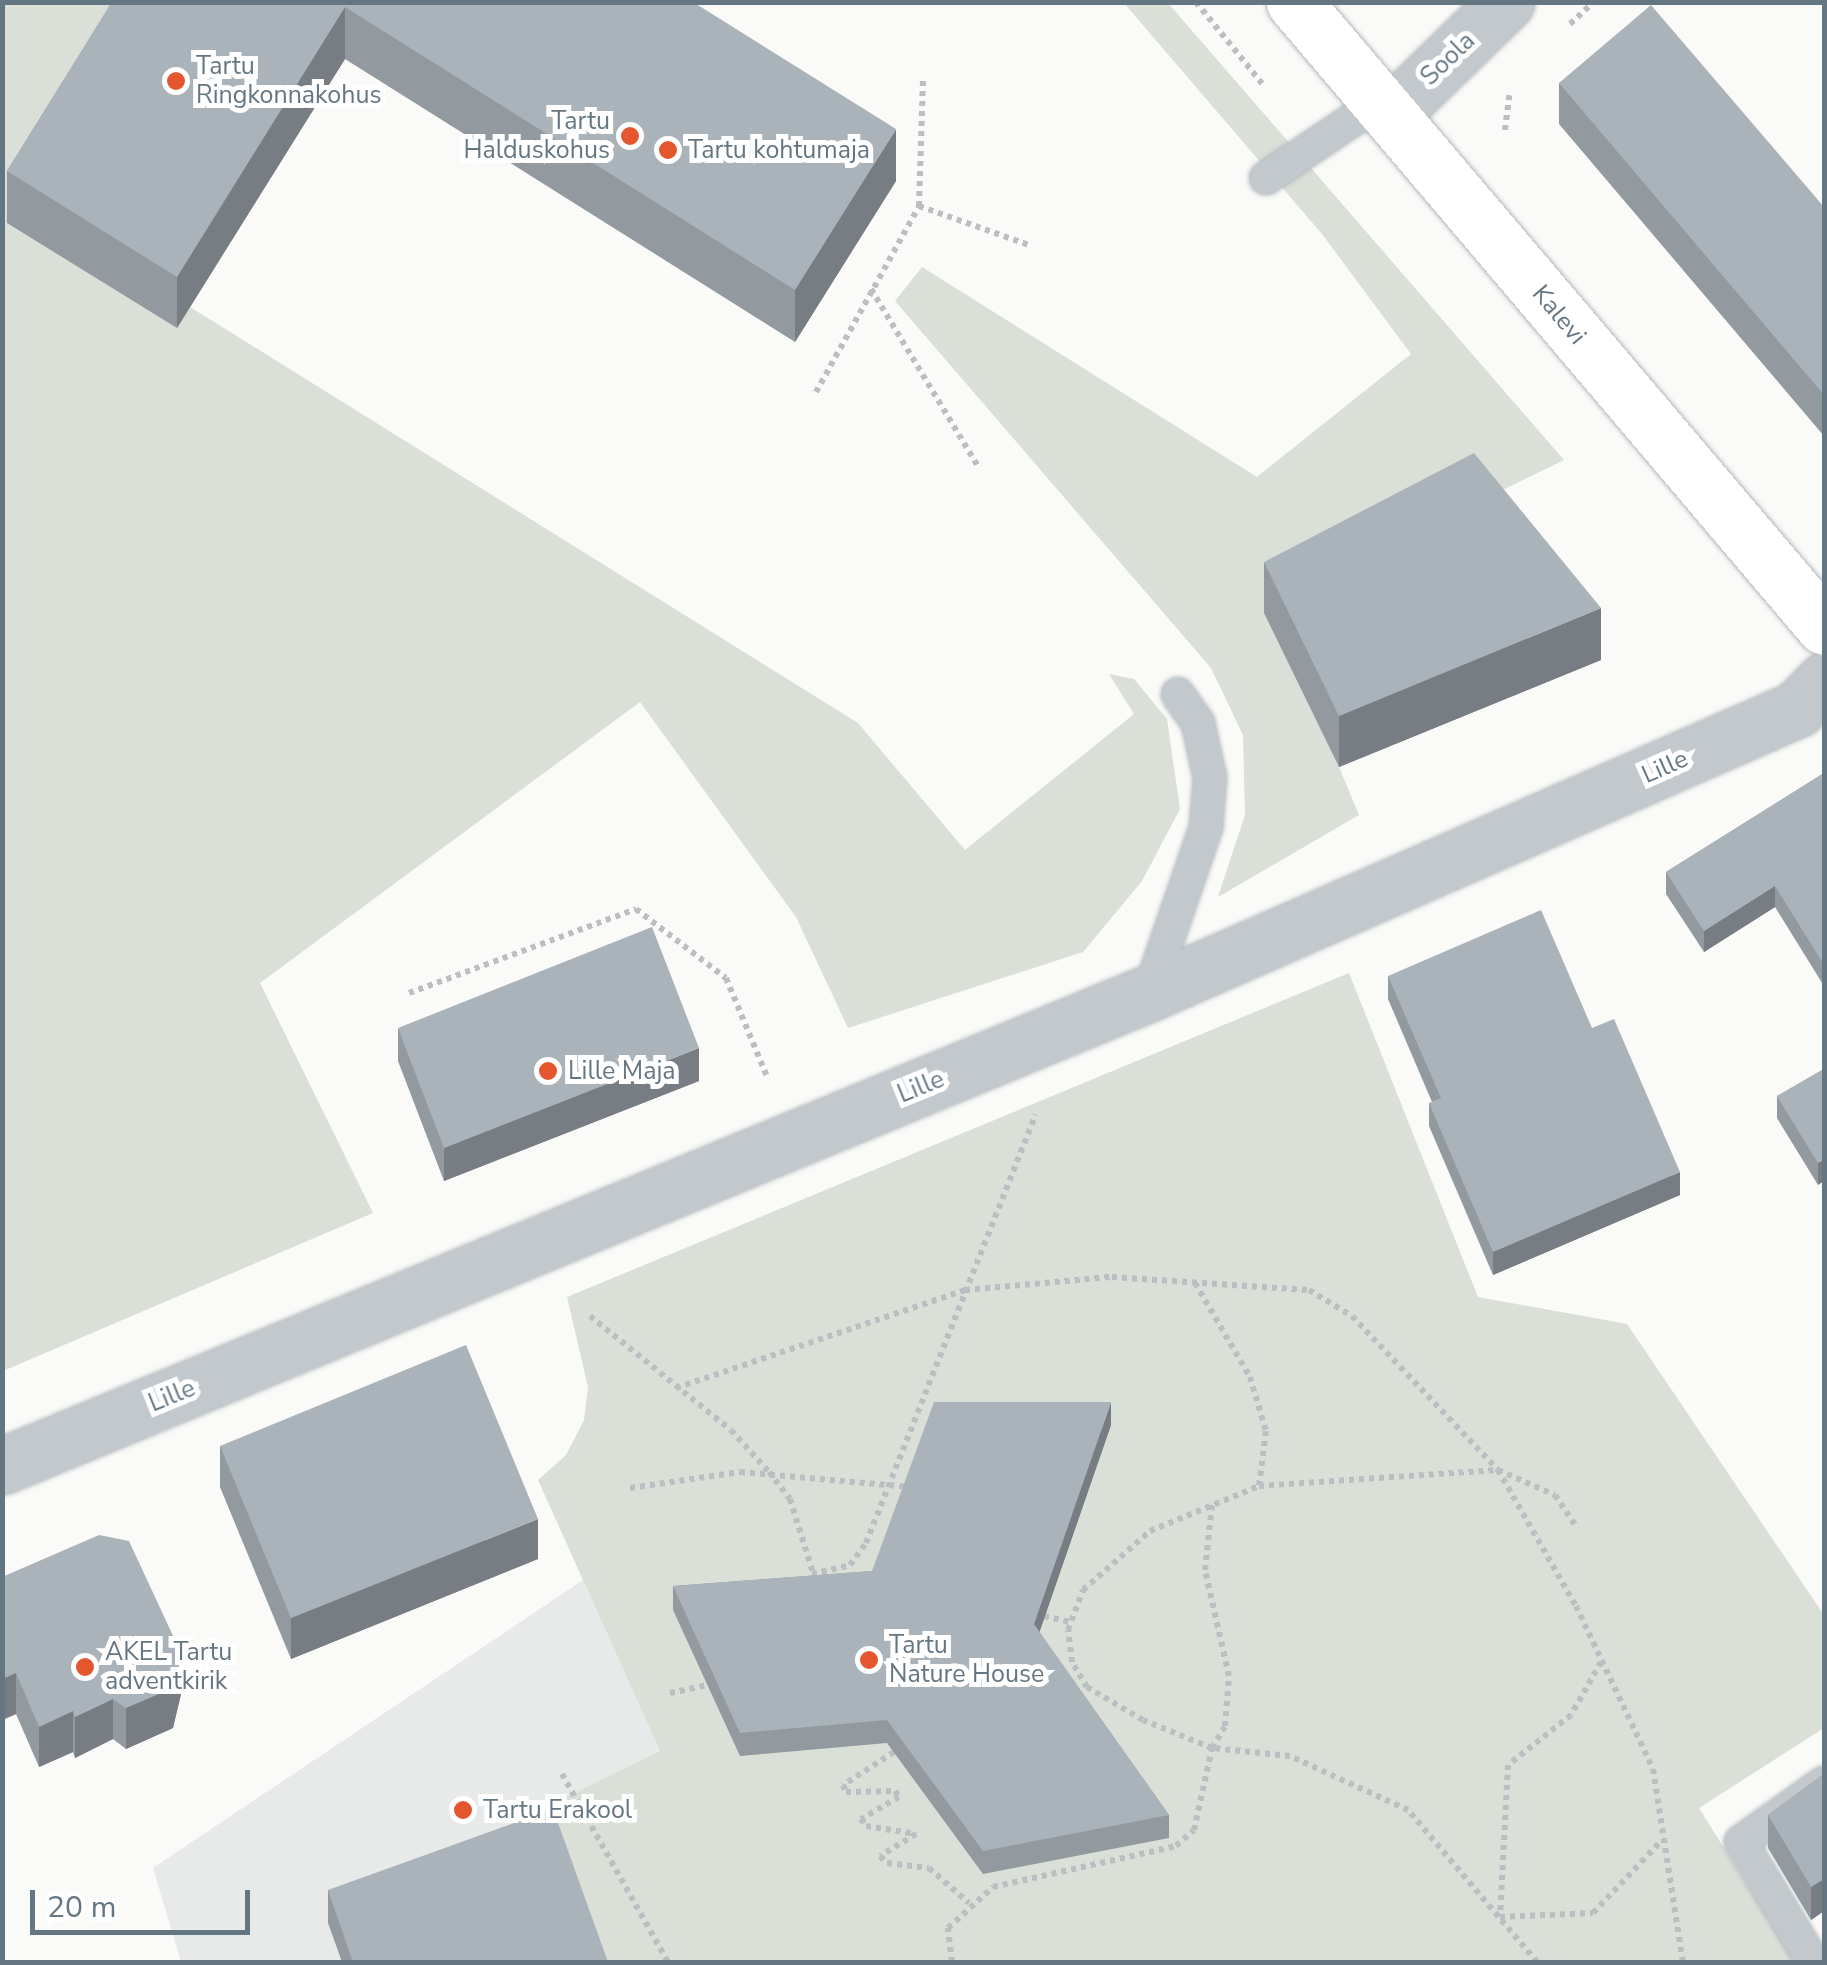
<!DOCTYPE html>
<style>
body{margin:0}
#map{position:relative;width:1827px;height:1965px;overflow:hidden;background:#fafaf8;font-family:"Nunito Sans",sans-serif}
div>[style]{position:absolute}
.built>*{inset:0;background:#e8e9e9}
.green>*{inset:0;background:#dadfd7}
.path>*{height:6px;margin-top:-3px;transform-origin:0;background:repeating-linear-gradient(90deg,#bbbfc2 0 5px,transparent 0 10px)}
.roads{filter:drop-shadow(0 0 2px #b3babf) drop-shadow(0 0 2px #b3babf)}
.lane>*{height:32px;margin:-16px;padding:0 16px;transform-origin:16px;border-radius:16px;background:#c3c8cc}
.street>*{height:55px;margin:-27.5px;padding:0 27.5px;transform-origin:27.5px;border-radius:27.5px;background:#c3c8cc}
.secondary>*{height:55px;margin:-27.5px;padding:0 27.5px;transform-origin:27.5px;border-radius:27.5px;background:#fff}
.wall>*{inset:0;background:#929a9f}
.shaded-wall>*{inset:0;background:#777d82}
.building>*{inset:0;background:#aab3b9}
.dots>*{width:28px;height:28px;translate:-50% -50%;box-sizing:border-box;border:5px solid #fff;border-radius:50%}
span{translate:-50% -50%;white-space:nowrap;text-align:center;line-height:1.15;-webkit-text-stroke:10px #fff;paint-order:stroke}
.street-label{font-size:25px;color:#657683}
.poi-label{font-size:25px;color:#657683}
.left{translate:0 -50%;text-align:left}
.right{translate:-100% -50%;text-align:right}
.frame{position:absolute;inset:0;border:5px solid #657683;pointer-events:none}
.scale{position:absolute;left:30px;top:1890px;width:220px;height:45px;box-sizing:border-box;border:5px solid #657683;border-top:0;padding-left:12px;font-size:30px;line-height:35px;white-space:nowrap;color:#657683;-webkit-text-stroke:8px #fff;paint-order:stroke}
</style>
<div id="map">
<div class="built">
<div style="clip-path:polygon(583px 1580px,755px 1962px,181px 1962px,153px 1868px)"></div>
</div>
<div class="green">
<div style="clip-path:polygon(3px 3px,144px 3px,177px 327px,190px 307px,858px 723px,965px 850px,1134px 714px,1109px 674px,1134px 679px,1167px 719px,1180px 809px,1142px 881px,1083px 952px,848px 1028px,796px 917px,640px 702px,260px 983px,373px 1213px,3px 1371px)"></div>
<div style="clip-path:polygon(1124px 3px,1168px 3px,1564px 460px,1474px 504px,1339px 767px,1359px 815px,1218px 897px,1245px 815px,1243px 735px,1211px 668px,895px 301px,922px 267px,1257px 477px,1411px 354px,1322px 234px)"></div>
<div style="clip-path:polygon(1349px 973px,1478px 1297px,1627px 1324px,1824px 1615px,1824px 1728px,1699px 1808px,1795px 1962px,596px 1962px,544px 1808px,660px 1751px,538px 1480px,566px 1455px,584px 1420px,588px 1387px,567px 1297px)"></div>
</div>
<div class="path">
<div style="left:1196px;top:2px;width:108px;rotate:51deg"></div>
<div style="left:1570px;top:24px;width:33px;rotate:-43deg"></div>
<div style="left:1505px;top:130px;width:38px;rotate:-83deg"></div>
<div style="left:919px;top:206px;width:120px;rotate:19.5deg"></div>
<div style="left:871px;top:289px;width:209px;rotate:58.9deg"></div>
<div style="left:816px;top:392px;width:213px;rotate:-61deg"></div>
<div style="left:919px;top:206px;width:130px;rotate:-88.2deg"></div>
<div style="left:409px;top:993px;width:242px;rotate:-20.3deg"></div>
<div style="left:636px;top:909px;width:113px;rotate:37.5deg"></div>
<div style="left:726px;top:978px;width:109px;rotate:67.4deg"></div>
<div style="left:1195px;top:1283px;width:109px;rotate:59.7deg"></div>
<div style="left:1250px;top:1377px;width:56px;rotate:73.5deg"></div>
<div style="left:1266px;top:1431px;width:55px;rotate:97.3deg"></div>
<div style="left:590px;top:1316px;width:181px;rotate:39deg"></div>
<div style="left:731px;top:1430px;width:57px;rotate:47.9deg"></div>
<div style="left:769px;top:1472px;width:34px;rotate:52deg"></div>
<div style="left:790px;top:1499px;width:81px;rotate:72.7deg"></div>
<div style="left:676px;top:1388px;width:305px;rotate:-18.7deg"></div>
<div style="left:965px;top:1290px;width:148px;rotate:-5.1deg"></div>
<div style="left:1112px;top:1277px;width:197px;rotate:3.8deg"></div>
<div style="left:1309px;top:1290px;width:50px;rotate:31.2deg"></div>
<div style="left:1352px;top:1316px;width:212px;rotate:46.5deg"></div>
<div style="left:1498px;top:1470px;width:157px;rotate:60.2deg"></div>
<div style="left:1576px;top:1606px;width:180px;rotate:64.7deg"></div>
<div style="left:1653px;top:1769px;width:195px;rotate:81.2deg"></div>
<div style="left:630px;top:1488px;width:111px;rotate:-8.3deg"></div>
<div style="left:740px;top:1472px;width:171px;rotate:5deg"></div>
<div style="left:812px;top:1574px;width:39px;rotate:-13deg"></div>
<div style="left:850px;top:1565px;width:27px;rotate:-54deg"></div>
<div style="left:866px;top:1543px;width:461px;rotate:-68.4deg"></div>
<div style="left:1044px;top:1616px;width:27px;rotate:13deg"></div>
<div style="left:1601px;top:1662px;width:61px;rotate:119.5deg"></div>
<div style="left:1571px;top:1715px;width:80px;rotate:141.6deg"></div>
<div style="left:1508px;top:1765px;width:152px;rotate:93deg"></div>
<div style="left:1500px;top:1917px;width:93px;rotate:-2.5deg"></div>
<div style="left:1593px;top:1913px;width:99px;rotate:-46.6deg"></div>
<div style="left:670px;top:1693px;width:39px;rotate:-12deg"></div>
<div style="left:894px;top:1752px;width:61px;rotate:147.1deg"></div>
<div style="left:843px;top:1785px;width:8px;rotate:67deg"></div>
<div style="left:846px;top:1792px;width:49px;rotate:-1.2deg"></div>
<div style="left:895px;top:1791px;width:7px;rotate:56deg"></div>
<div style="left:899px;top:1797px;width:44px;rotate:149.9deg"></div>
<div style="left:861px;top:1819px;width:9px;rotate:54deg"></div>
<div style="left:866px;top:1826px;width:51px;rotate:9.1deg"></div>
<div style="left:916px;top:1834px;width:42px;rotate:148.6deg"></div>
<div style="left:880px;top:1856px;width:10px;rotate:45deg"></div>
<div style="left:887px;top:1863px;width:42px;rotate:6.8deg"></div>
<div style="left:929px;top:1868px;width:53px;rotate:41.2deg"></div>
<div style="left:562px;top:1774px;width:216px;rotate:60.6deg"></div>
<div style="left:952px;top:1962px;width:34px;rotate:-97deg"></div>
<div style="left:948px;top:1928px;width:61px;rotate:-42.3deg"></div>
<div style="left:993px;top:1887px;width:188px;rotate:-12.6deg"></div>
<div style="left:1176px;top:1846px;width:24px;rotate:-42deg"></div>
<div style="left:1194px;top:1830px;width:84px;rotate:-77.6deg"></div>
<div style="left:1212px;top:1748px;width:26px;rotate:-59deg"></div>
<div style="left:1225px;top:1726px;width:50px;rotate:-85.4deg"></div>
<div style="left:1229px;top:1676px;width:109px;rotate:-102.8deg"></div>
<div style="left:1205px;top:1570px;width:66px;rotate:-83.9deg"></div>
<div style="left:1537px;top:1962px;width:199px;rotate:-130.3deg"></div>
<div style="left:1408px;top:1810px;width:130px;rotate:-155.4deg"></div>
<div style="left:1290px;top:1756px;width:78px;rotate:-174.1deg"></div>
<div style="left:1212px;top:1748px;width:74px;rotate:-157.9deg"></div>
<div style="left:1143px;top:1720px;width:65px;rotate:-149.5deg"></div>
<div style="left:1087px;top:1687px;width:29px;rotate:-121deg"></div>
<div style="left:1072px;top:1662px;width:32px;rotate:-97deg"></div>
<div style="left:1068px;top:1630px;width:43px;rotate:-69.4deg"></div>
<div style="left:1083px;top:1590px;width:89px;rotate:-41.4deg"></div>
<div style="left:1150px;top:1531px;width:118px;rotate:-22.4deg"></div>
<div style="left:1259px;top:1486px;width:240px;rotate:-3.8deg"></div>
<div style="left:1498px;top:1470px;width:62px;rotate:23.7deg"></div>
<div style="left:1555px;top:1495px;width:40px;rotate:56deg"></div>
</div>
<div class="roads">
<div class="lane">
<div style="left:1266px;top:178px;width:136px;rotate:-33.9deg"></div>
<div style="left:1149px;top:993px;width:176px;rotate:-71deg"></div>
<div style="left:1206px;top:827px;width:49px;rotate:-85.3deg"></div>
<div style="left:1210px;top:778px;width:56px;rotate:-102.3deg"></div>
<div style="left:1198px;top:723px;width:35px;rotate:-125deg"></div>
<div style="left:1813px;top:1962px;width:140px;rotate:-121deg"></div>
<div style="left:1741px;top:1842px;width:102px;rotate:-35.4deg"></div>
</div>
<div class="street">
<div style="left:1390px;top:115px;width:162px;rotate:-44.2deg"></div>
<div style="left:2px;top:1466px;width:1241px;rotate:-22.41deg"></div>
<div style="left:1149px;top:993px;width:708px;rotate:-23.67deg"></div>
<div style="left:1797px;top:709px;width:39px;rotate:-46deg"></div>
</div>
<div class="secondary">
<div style="left:1294px;top:2px;width:819px;rotate:49.7deg"></div>
</div>
</div>
<div class="wall">
<div style="clip-path:polygon(112px 2px,693px 2px,896px 181px,795px 342px,345px 59px,177px 328px,7px 223px,7px 171px)"></div>
<div style="clip-path:polygon(1559px 83px,1824px 207px,1824px 436px,1559px 124px)"></div>
<div style="clip-path:polygon(1264px 562px,1601px 660px,1339px 767px,1264px 613px)"></div>
<div style="clip-path:polygon(1824px 773px,1824px 986px,1775px 907px,1704px 952px,1666px 894px,1666px 872px)"></div>
<div style="clip-path:polygon(1388px 976px,1592px 1028px,1680px 1195px,1493px 1275px,1429px 1126px,1429px 1103px,1432px 1102px,1388px 999px)"></div>
<div style="clip-path:polygon(398px 1028px,699px 1081px,444px 1181px,398px 1061px)"></div>
<div style="clip-path:polygon(1824px 1069px,1818px 1185px,1777px 1118px,1777px 1096px)"></div>
<div style="clip-path:polygon(1111px 1425px,1039px 1632px,1169px 1815px,1169px 1838px,983px 1874px,887px 1743px,740px 1756px,673px 1610px,673px 1586px,872px 1571px)"></div>
<div style="clip-path:polygon(220px 1446px,538px 1559px,291px 1659px,220px 1487px)"></div>
<div style="clip-path:polygon(2px 1577px,181px 1694px,173px 1728px,126px 1749px,113px 1739px,75px 1758px,73px 1752px,39px 1767px,16px 1714px,2px 1720px)"></div>
<div style="clip-path:polygon(1824px 1774px,1824px 1911px,1811px 1920px,1768px 1848px,1768px 1815px)"></div>
<div style="clip-path:polygon(328px 1890px,608px 1962px,342px 1962px,328px 1923px)"></div>
</div>
<div class="shaded-wall">
<div style="clip-path:polygon(345px 7px,345px 59px,177px 328px,177px 277px)"></div>
<div style="clip-path:polygon(896px 129px,896px 181px,795px 342px,795px 290px)"></div>
<div style="clip-path:polygon(1601px 608px,1601px 660px,1339px 767px,1339px 716px)"></div>
<div style="clip-path:polygon(1775px 886px,1775px 907px,1704px 952px,1704px 931px)"></div>
<div style="clip-path:polygon(699px 1048px,699px 1081px,444px 1181px,444px 1148px)"></div>
<div style="clip-path:polygon(1824px 1159px,1824px 1181px,1818px 1185px,1818px 1163px)"></div>
<div style="clip-path:polygon(1680px 1172px,1680px 1195px,1493px 1275px,1493px 1252px)"></div>
<div style="clip-path:polygon(1111px 1402px,1111px 1425px,1034px 1648px,1034px 1624px)"></div>
<div style="clip-path:polygon(538px 1519px,538px 1559px,291px 1659px,291px 1618px)"></div>
<div style="clip-path:polygon(181px 1653px,181px 1694px,173px 1728px,126px 1749px,126px 1708px)"></div>
<div style="clip-path:polygon(16px 1673px,16px 1714px,2px 1720px,2px 1679px)"></div>
<div style="clip-path:polygon(113px 1699px,113px 1739px,75px 1758px,75px 1717px)"></div>
<div style="clip-path:polygon(73px 1711px,73px 1752px,39px 1767px,39px 1727px)"></div>
<div style="clip-path:polygon(1824px 1879px,1824px 1911px,1811px 1920px,1811px 1887px)"></div>
</div>
<div class="building">
<div style="clip-path:polygon(112px 2px,693px 2px,896px 129px,795px 290px,345px 7px,177px 277px,7px 171px)"></div>
<div style="clip-path:polygon(1651px 5px,1824px 207px,1824px 395px,1559px 83px)"></div>
<div style="clip-path:polygon(1474px 453px,1601px 608px,1339px 716px,1264px 562px)"></div>
<div style="clip-path:polygon(1824px 773px,1824px 965px,1775px 886px,1704px 931px,1666px 872px)"></div>
<div style="clip-path:polygon(1541px 910px,1592px 1028px,1614px 1019px,1680px 1172px,1493px 1252px,1429px 1103px,1441px 1098px,1388px 976px)"></div>
<div style="clip-path:polygon(652px 927px,699px 1048px,444px 1148px,398px 1028px)"></div>
<div style="clip-path:polygon(1824px 1069px,1824px 1159px,1818px 1163px,1777px 1096px)"></div>
<div style="clip-path:polygon(466px 1345px,538px 1519px,291px 1618px,220px 1446px)"></div>
<div style="clip-path:polygon(934px 1402px,1111px 1402px,1034px 1624px,1169px 1815px,983px 1851px,887px 1720px,740px 1733px,673px 1586px,872px 1571px)"></div>
<div style="clip-path:polygon(99px 1535px,129px 1541px,181px 1653px,173px 1688px,126px 1708px,113px 1699px,75px 1717px,73px 1711px,39px 1727px,16px 1673px,2px 1679px,2px 1577px)"></div>
<div style="clip-path:polygon(1824px 1774px,1824px 1879px,1811px 1887px,1768px 1815px)"></div>
<div style="clip-path:polygon(553px 1809px,608px 1962px,353px 1962px,328px 1890px)"></div>
</div>
<div class="dots">
<div style="left:176px;top:81px;background:#e4572e"></div>
<div style="left:630px;top:136px;background:#e4572e"></div>
<div style="left:668px;top:150px;background:#e4572e"></div>
<div style="left:548px;top:1071px;background:#e4572e"></div>
<div style="left:869px;top:1660px;background:#e4572e"></div>
<div style="left:85px;top:1667px;background:#e4572e"></div>
<div style="left:463px;top:1810px;background:#e4572e"></div>
</div>
<div class="street-label">
<span style="left:1448px;top:59px;rotate:-44deg">Soola</span>
<span style="left:1559px;top:315px;rotate:50deg">Kalevi</span>
<span style="left:1665px;top:767px;rotate:-24deg">Lille</span>
<span style="left:921px;top:1087px;rotate:-22deg">Lille</span>
<span style="left:172px;top:1396px;rotate:-22deg">Lille</span>
</div>
<div class="poi-label">
<span class="left" style="left:196px;top:81px">Tartu<br>Ringkonnakohus</span>
<span class="right" style="left:610px;top:136px">Tartu<br>Halduskohus</span>
<span class="left" style="left:688px;top:150px">Tartu kohtumaja</span>
<span class="left" style="left:568px;top:1071px">Lille Maja</span>
<span class="left" style="left:889px;top:1660px">Tartu<br>Nature House</span>
<span class="left" style="left:105px;top:1667px">AKEL Tartu<br>adventkirik</span>
<span class="left" style="left:483px;top:1810px">Tartu Erakool</span>
</div>
<div class="frame"></div>
<div class="scale">20 m</div>
</div>
